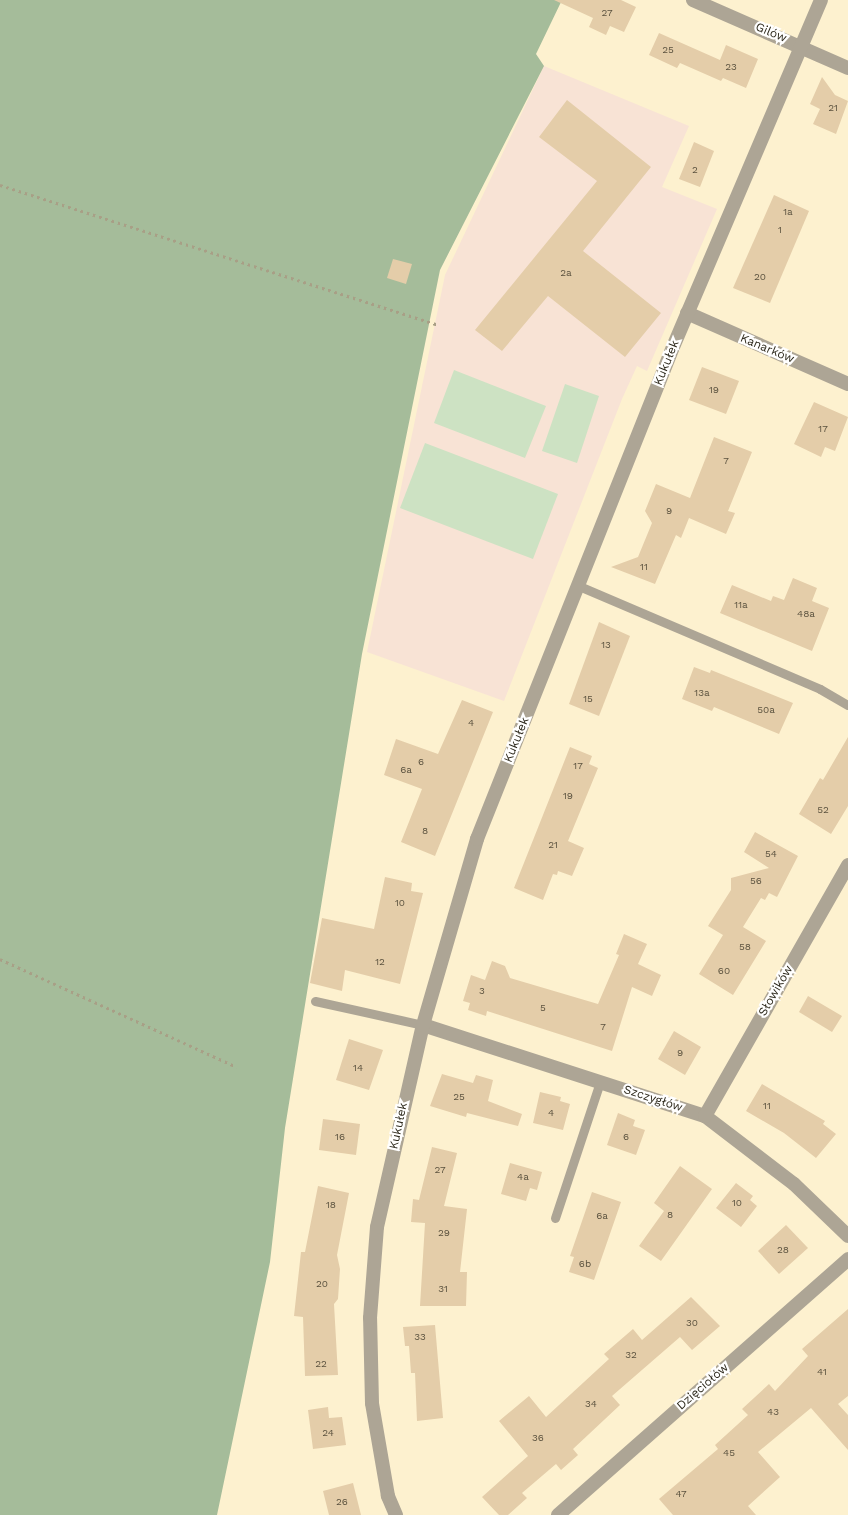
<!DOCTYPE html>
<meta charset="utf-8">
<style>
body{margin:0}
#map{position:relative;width:848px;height:1515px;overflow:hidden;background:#fdf1cf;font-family:"Work Sans",sans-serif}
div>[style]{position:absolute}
.education>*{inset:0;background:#f8e3d5}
.green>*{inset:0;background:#cde2c3}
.forest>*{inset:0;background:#a5bc9a}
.building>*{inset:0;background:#e4cda9}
.path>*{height:3px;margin-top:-1.5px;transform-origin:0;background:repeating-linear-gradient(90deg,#a89f86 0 2.5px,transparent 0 6.5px)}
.service>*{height:9px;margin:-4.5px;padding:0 4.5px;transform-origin:4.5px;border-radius:4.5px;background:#ada595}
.minor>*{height:14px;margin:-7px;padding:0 7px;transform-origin:7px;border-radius:7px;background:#ada595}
span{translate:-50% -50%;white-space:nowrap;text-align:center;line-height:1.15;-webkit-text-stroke:4.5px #fff;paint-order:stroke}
.number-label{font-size:10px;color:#5b523f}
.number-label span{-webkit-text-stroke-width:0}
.street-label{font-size:12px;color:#2d291c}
</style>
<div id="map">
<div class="education">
<div style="clip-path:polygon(544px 66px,689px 126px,662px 187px,717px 209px,647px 371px,637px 366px,622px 399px,504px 701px,367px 652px,445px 275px)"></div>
</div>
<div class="green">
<div style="clip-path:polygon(454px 370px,546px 406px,525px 458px,434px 423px)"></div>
<div style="clip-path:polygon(565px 384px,599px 396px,577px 463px,542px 451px)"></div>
<div style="clip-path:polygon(425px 443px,558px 494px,533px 559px,400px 508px)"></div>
</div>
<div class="forest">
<div style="clip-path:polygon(0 0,562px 0,536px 54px,544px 66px,440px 270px,362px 654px,285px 1128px,270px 1262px,217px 1515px,0 1515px)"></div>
</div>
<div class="building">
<div style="clip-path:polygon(554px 0,621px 0,636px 7px,624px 32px,610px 26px,606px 35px,589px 27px,593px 18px)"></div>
<div style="clip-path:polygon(659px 33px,720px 60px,726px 45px,758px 59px,746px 88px,723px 78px,721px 81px,680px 63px,677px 68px,649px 55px)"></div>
<div style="clip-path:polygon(822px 77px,835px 95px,848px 101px,836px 134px,813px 124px,820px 109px,810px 104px)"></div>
<div style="clip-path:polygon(567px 100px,651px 167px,583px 251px,661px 313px,625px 357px,548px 296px,502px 351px,475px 330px,597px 181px,539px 137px)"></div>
<div style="clip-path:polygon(694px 142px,714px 151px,700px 187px,679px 179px)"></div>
<div style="clip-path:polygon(774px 195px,809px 211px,770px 303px,733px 288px)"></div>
<div style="clip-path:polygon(393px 259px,412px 264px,406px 284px,387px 278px)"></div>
<div style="clip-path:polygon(702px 367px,739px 381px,726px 414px,689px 400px)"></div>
<div style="clip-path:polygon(814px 402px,848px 417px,835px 451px,825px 447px,821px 457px,794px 444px)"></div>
<div style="clip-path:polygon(714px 437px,752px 452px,728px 511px,735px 513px,726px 534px,689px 518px,681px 538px,676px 535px,655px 584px,611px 567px,638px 557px,652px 523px,645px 511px,656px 484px,690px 498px)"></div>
<div style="clip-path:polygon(793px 578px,817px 588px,812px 601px,829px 608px,812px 651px,720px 613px,732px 585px,771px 601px,773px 596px,784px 600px)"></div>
<div style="clip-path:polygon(599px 622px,630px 636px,599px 716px,569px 704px)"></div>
<div style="clip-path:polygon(694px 667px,710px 673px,711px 670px,793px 703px,779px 734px,714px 707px,712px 711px,682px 699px)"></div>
<div style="clip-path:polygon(462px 700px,493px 712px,435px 856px,401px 842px,422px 789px,384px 775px,396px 739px,438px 754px)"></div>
<div style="clip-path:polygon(848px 737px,848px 806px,831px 834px,799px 814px,820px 778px,823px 780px)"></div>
<div style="clip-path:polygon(570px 747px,592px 756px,589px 764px,598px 768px,568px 841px,584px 848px,572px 876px,558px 871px,557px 875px,553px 874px,543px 900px,514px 888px)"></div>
<div style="clip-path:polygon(755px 832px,798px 856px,777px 897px,769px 893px,765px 900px,761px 898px,743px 927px,766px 941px,733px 995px,699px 974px,723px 935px,708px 926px,731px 890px,731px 878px,769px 868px,744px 852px)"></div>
<div style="clip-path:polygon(385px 877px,412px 883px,411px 891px,423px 893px,400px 984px,345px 970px,342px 991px,310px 983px,322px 918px,374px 929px)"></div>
<div style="clip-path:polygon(624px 934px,647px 944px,638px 964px,661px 975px,652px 996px,632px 987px,612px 1051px,487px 1011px,486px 1016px,468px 1010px,470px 1003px,463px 1001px,471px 975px,485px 980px,492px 961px,505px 966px,510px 978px,598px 1004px,619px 955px,616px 954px)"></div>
<div style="clip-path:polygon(808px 996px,842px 1016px,832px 1032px,799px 1012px)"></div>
<div style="clip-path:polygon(674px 1031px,701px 1047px,685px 1075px,658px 1059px)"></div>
<div style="clip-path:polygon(349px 1039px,383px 1050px,369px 1090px,336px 1080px)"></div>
<div style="clip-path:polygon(442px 1074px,473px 1083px,476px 1075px,493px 1080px,488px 1101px,522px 1114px,518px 1126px,467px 1113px,466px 1117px,430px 1106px)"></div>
<div style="clip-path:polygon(762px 1084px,825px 1121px,823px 1124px,836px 1134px,816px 1158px,784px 1133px,746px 1111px)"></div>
<div style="clip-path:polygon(540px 1092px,561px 1097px,560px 1101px,570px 1104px,563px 1130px,533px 1123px)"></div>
<div style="clip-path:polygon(618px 1113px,635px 1120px,633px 1126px,645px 1130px,636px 1155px,607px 1145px)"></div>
<div style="clip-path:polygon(323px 1119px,360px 1124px,356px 1155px,319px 1150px)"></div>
<div style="clip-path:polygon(432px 1147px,457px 1153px,444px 1206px,467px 1209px,460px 1272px,467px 1272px,466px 1306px,420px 1306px,425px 1223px,411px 1222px,413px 1199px,419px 1200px)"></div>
<div style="clip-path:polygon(510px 1163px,542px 1172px,537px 1190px,530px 1188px,526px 1201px,501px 1194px)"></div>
<div style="clip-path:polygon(680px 1166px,712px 1189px,661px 1261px,639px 1246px,664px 1211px,654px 1203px)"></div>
<div style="clip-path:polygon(736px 1183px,753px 1196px,750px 1200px,757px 1206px,741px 1227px,716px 1208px)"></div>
<div style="clip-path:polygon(318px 1186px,349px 1193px,337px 1255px,340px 1269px,338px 1299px,334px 1304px,338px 1375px,305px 1376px,303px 1317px,294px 1316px,301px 1252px,305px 1252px)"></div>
<div style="clip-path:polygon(592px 1192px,621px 1202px,594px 1280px,569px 1272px,574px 1257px,570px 1256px)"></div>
<div style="clip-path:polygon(786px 1225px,808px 1248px,779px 1274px,758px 1251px)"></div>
<div style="clip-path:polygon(691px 1297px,720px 1326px,692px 1350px,680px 1337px,612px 1396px,620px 1405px,573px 1449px,578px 1455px,561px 1470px,556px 1464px,522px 1493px,527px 1498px,508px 1515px,499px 1515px,482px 1497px,528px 1456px,499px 1421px,529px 1396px,546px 1417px,609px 1359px,604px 1354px,633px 1329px,642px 1340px)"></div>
<div style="clip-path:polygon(848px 1309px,848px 1396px,838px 1404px,848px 1415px,848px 1450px,811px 1408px,758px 1452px,780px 1477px,748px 1506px,756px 1515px,673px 1515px,659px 1499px,718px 1449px,715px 1445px,748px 1415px,742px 1409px,769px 1384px,775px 1391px,808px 1356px,802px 1349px)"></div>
<div style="clip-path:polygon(435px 1325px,443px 1418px,417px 1421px,415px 1373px,411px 1373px,409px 1346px,405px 1346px,403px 1327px)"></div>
<div style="clip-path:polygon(328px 1407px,329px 1418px,342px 1417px,346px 1445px,313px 1449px,308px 1410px)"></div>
<div style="clip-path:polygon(353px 1483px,361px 1515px,329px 1515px,323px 1491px)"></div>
</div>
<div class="path">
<div style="left:0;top:185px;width:458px;rotate:17.7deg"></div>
<div style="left:0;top:959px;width:260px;rotate:24.5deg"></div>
</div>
<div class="service">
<div style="left:579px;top:586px;width:262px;rotate:23.1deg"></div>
<div style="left:820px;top:689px;width:32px;rotate:30deg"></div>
<div style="left:315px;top:1001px;width:111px;rotate:12.5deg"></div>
<div style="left:555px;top:1218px;width:143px;rotate:-71.7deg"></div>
</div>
<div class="minor">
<div style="left:693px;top:0;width:169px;rotate:23.7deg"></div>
<div style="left:687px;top:313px;width:176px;rotate:23.8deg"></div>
<div style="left:423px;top:1025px;width:296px;rotate:17.9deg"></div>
<div style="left:705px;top:1116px;width:112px;rotate:37.4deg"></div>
<div style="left:794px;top:1184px;width:75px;rotate:43.9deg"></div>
<div style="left:705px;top:1116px;width:289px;rotate:-60.3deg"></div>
<div style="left:396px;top:1515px;width:21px;rotate:-113deg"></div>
<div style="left:388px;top:1496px;width:94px;rotate:-99.8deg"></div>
<div style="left:372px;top:1403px;width:85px;rotate:-91.3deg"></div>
<div style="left:370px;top:1318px;width:91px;rotate:-85.6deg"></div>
<div style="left:377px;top:1227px;width:207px;rotate:-77.2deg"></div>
<div style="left:423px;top:1025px;width:194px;rotate:-73.8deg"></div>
<div style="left:477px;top:839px;width:530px;rotate:-68.28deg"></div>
<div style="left:673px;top:347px;width:377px;rotate:-66.9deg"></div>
<div style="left:558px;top:1515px;width:387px;rotate:-41.4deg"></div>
</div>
<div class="number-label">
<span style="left:607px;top:13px">27</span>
<span style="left:668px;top:50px">25</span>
<span style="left:731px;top:67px">23</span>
<span style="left:833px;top:108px">21</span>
<span style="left:695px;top:170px">2</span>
<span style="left:788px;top:212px">1a</span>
<span style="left:780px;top:230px">1</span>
<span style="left:566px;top:273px">2a</span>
<span style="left:760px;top:277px">20</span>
<span style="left:714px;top:390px">19</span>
<span style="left:823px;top:429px">17</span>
<span style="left:726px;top:461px">7</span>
<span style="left:669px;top:511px">9</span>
<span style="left:644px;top:567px">11</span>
<span style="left:741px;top:605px">11a</span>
<span style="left:806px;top:614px">48a</span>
<span style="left:606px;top:645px">13</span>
<span style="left:702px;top:693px">13a</span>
<span style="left:588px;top:699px">15</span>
<span style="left:766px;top:710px">50a</span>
<span style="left:471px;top:723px">4</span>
<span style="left:421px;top:762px">6</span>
<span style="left:578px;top:766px">17</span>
<span style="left:406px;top:770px">6a</span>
<span style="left:568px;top:796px">19</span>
<span style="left:823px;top:810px">52</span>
<span style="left:425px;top:831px">8</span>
<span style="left:553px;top:845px">21</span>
<span style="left:771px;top:854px">54</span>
<span style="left:756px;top:881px">56</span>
<span style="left:400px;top:903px">10</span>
<span style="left:745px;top:947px">58</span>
<span style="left:380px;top:962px">12</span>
<span style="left:724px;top:971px">60</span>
<span style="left:482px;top:991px">3</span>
<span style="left:543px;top:1008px">5</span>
<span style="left:603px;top:1027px">7</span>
<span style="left:680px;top:1053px">9</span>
<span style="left:358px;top:1068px">14</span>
<span style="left:459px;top:1097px">25</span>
<span style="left:767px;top:1106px">11</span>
<span style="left:551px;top:1113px">4</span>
<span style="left:340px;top:1137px">16</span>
<span style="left:626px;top:1137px">6</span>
<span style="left:440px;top:1170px">27</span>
<span style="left:523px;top:1177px">4a</span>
<span style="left:737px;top:1203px">10</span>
<span style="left:331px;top:1205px">18</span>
<span style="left:670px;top:1215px">8</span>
<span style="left:602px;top:1216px">6a</span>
<span style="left:444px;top:1233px">29</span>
<span style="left:783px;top:1250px">28</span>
<span style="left:585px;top:1264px">6b</span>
<span style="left:322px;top:1284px">20</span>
<span style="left:443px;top:1289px">31</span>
<span style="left:692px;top:1323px">30</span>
<span style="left:420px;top:1337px">33</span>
<span style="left:631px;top:1355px">32</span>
<span style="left:321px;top:1364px">22</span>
<span style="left:822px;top:1372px">41</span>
<span style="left:591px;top:1404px">34</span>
<span style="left:773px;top:1412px">43</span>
<span style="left:328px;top:1433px">24</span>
<span style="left:538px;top:1438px">36</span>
<span style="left:729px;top:1453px">45</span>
<span style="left:681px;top:1494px">47</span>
<span style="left:342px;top:1502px">26</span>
</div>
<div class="street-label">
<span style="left:771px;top:33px;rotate:23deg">Gilów</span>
<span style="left:767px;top:349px;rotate:23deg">Kanarków</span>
<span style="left:667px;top:363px;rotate:-68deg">Kukułek</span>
<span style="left:517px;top:740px;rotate:-68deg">Kukułek</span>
<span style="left:776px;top:991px;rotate:-60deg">Słowików</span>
<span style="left:653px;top:1099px;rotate:18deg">Szczygłów</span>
<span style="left:399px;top:1126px;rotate:-78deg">Kukułek</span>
<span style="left:703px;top:1387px;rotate:-41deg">Dzięciołów</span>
</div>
</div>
